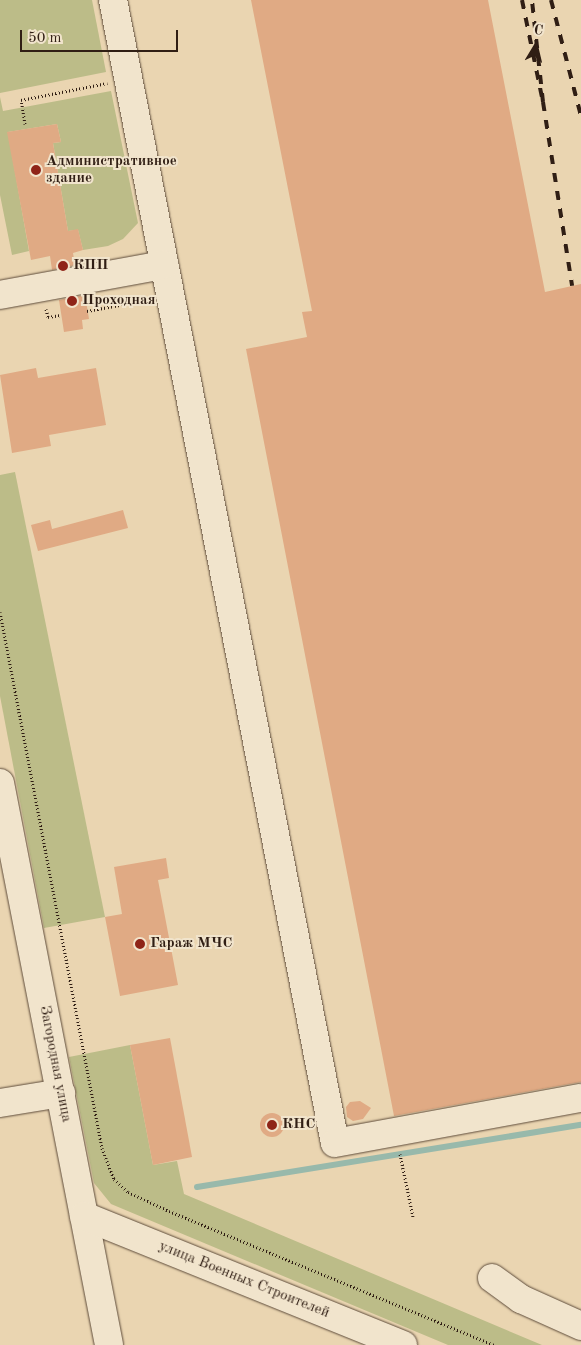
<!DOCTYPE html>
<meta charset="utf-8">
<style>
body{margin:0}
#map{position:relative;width:581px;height:1345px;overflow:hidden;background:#ead5b1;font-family:"Old Standard TT",serif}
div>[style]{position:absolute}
.green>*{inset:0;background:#bcbc88}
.stream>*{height:6px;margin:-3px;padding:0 3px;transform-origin:3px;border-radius:3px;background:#98b9ab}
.building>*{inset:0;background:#e0aa84}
.round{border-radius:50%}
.path>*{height:3px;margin-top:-1.5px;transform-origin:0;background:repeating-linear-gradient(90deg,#301e14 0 1px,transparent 0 3.5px)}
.roads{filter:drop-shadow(0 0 1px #5e4c3b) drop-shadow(0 0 1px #5e4c3b)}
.minor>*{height:28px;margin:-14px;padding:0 14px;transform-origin:14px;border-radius:14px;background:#f1e4cc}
.rail>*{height:4px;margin-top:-2px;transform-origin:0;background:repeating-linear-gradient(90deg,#301e14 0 9px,transparent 0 18px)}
.dots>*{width:14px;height:14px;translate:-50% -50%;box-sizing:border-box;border:2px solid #f1e4cc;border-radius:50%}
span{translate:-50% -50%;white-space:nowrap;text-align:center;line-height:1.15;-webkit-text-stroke:4px #f1e4cc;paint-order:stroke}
.poi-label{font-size:15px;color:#301e14;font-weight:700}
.left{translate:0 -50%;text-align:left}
.street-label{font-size:15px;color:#301e14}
.north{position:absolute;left:511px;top:20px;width:50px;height:50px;-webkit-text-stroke:4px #f1e4cc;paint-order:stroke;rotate:9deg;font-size:14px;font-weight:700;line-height:20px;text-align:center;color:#301e14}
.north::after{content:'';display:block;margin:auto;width:18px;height:22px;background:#301e14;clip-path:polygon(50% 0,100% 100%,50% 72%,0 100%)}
.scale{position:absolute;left:20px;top:30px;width:158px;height:22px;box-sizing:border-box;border:2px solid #301e14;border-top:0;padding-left:6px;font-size:15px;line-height:18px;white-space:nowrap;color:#301e14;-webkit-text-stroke:4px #f1e4cc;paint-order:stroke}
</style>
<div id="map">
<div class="green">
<div style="clip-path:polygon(0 0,92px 0,106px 72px,0 93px)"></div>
<div style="clip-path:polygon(111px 91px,138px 223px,123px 239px,108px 246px,83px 250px,78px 230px,68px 231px,53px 143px,61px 142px,57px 124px,8px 132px,29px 251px,12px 255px,0 195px,0 97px,3px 111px)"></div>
<div style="clip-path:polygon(15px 472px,105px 917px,44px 928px,0 696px,0 475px)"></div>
<div style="clip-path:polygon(130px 1045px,153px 1165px,177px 1161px,184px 1194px,542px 1345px,448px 1345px,111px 1204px,94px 1183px,69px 1057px)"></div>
</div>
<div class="stream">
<div style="left:197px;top:1187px;width:389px;rotate:-9.2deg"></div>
</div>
<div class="building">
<div style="clip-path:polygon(251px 0,488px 0,545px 292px,581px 284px,581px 1082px,394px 1116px,246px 349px,307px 337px,302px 312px,312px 311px)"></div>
<div style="clip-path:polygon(57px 124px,61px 142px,53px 143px,68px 231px,78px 229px,83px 250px,73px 253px,75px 265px,52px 270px,50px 256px,31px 260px,7px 132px)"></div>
<div style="clip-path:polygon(85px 295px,89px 319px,82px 320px,83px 329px,64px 332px,59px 300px)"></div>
<div style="clip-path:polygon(36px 368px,38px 378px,96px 368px,106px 425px,49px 435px,51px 446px,12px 453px,0 375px)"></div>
<div style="clip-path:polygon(123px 510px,128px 528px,38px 551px,31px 525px,50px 520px,52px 529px)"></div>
<div style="clip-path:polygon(166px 858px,169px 878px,158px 880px,178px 985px,120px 996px,105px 917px,122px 914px,114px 867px)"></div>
<div style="clip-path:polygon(170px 1038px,192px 1157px,153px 1165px,130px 1045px)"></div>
<div style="clip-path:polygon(360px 1101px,371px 1108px,363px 1119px,353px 1121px,347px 1117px,346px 1107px,350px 1102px)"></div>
<div class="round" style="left:260px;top:1113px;width:24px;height:24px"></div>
</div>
<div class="path">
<div style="left:25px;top:124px;width:24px;rotate:-99deg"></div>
<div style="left:21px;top:100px;width:88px;rotate:-11.2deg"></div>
<div style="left:46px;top:309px;width:8px;rotate:76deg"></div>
<div style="left:48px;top:317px;width:13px;rotate:-9deg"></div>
<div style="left:87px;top:311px;width:61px;rotate:-10.4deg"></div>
<div style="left:0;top:612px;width:546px;rotate:79.23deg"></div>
<div style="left:102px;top:1148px;width:33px;rotate:69deg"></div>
<div style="left:114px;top:1179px;width:19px;rotate:43deg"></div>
<div style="left:128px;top:1192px;width:45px;rotate:24.9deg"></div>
<div style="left:169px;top:1211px;width:352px;rotate:22.4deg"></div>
<div style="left:400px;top:1154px;width:64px;rotate:78.3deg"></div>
</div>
<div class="roads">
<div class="minor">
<div style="left:113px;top:0;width:1164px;rotate:79.01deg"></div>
<div style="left:335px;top:1143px;width:250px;rotate:-10.4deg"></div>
<div style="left:0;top:295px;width:167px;rotate:-10.4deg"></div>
<div style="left:0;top:783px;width:572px;rotate:79.02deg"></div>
<div style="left:0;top:1103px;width:62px;rotate:-9.3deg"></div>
<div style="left:84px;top:1216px;width:344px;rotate:22deg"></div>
<div style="left:492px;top:1278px;width:36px;rotate:36deg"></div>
<div style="left:521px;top:1299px;width:66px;rotate:24.2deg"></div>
</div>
</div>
<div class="rail">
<div style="left:522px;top:0;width:104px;rotate:78.4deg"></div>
<div style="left:543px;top:102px;width:103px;rotate:-96.2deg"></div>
<div style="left:551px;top:0;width:120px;rotate:75.5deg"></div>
<div style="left:543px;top:102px;width:186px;rotate:81deg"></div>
</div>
<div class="dots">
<div style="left:36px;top:170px;background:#8f2418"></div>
<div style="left:63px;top:266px;background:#8f2418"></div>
<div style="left:72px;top:301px;background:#8f2418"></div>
<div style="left:140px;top:944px;background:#8f2418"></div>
<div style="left:272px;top:1125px;background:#8f2418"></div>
</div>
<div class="poi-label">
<span class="left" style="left:46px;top:170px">Административное<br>здание</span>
<span class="left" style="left:73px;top:266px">КПП</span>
<span class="left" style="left:82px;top:301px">Проходная</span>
<span class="left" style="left:150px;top:944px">Гараж МЧС</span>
<span class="left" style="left:282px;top:1125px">КНС</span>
</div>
<div class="street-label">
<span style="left:55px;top:1064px;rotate:79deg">Загородная улица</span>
<span style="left:244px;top:1280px;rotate:22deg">улица Военных Строителей</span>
</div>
<div class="north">С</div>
<div class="scale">50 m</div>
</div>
